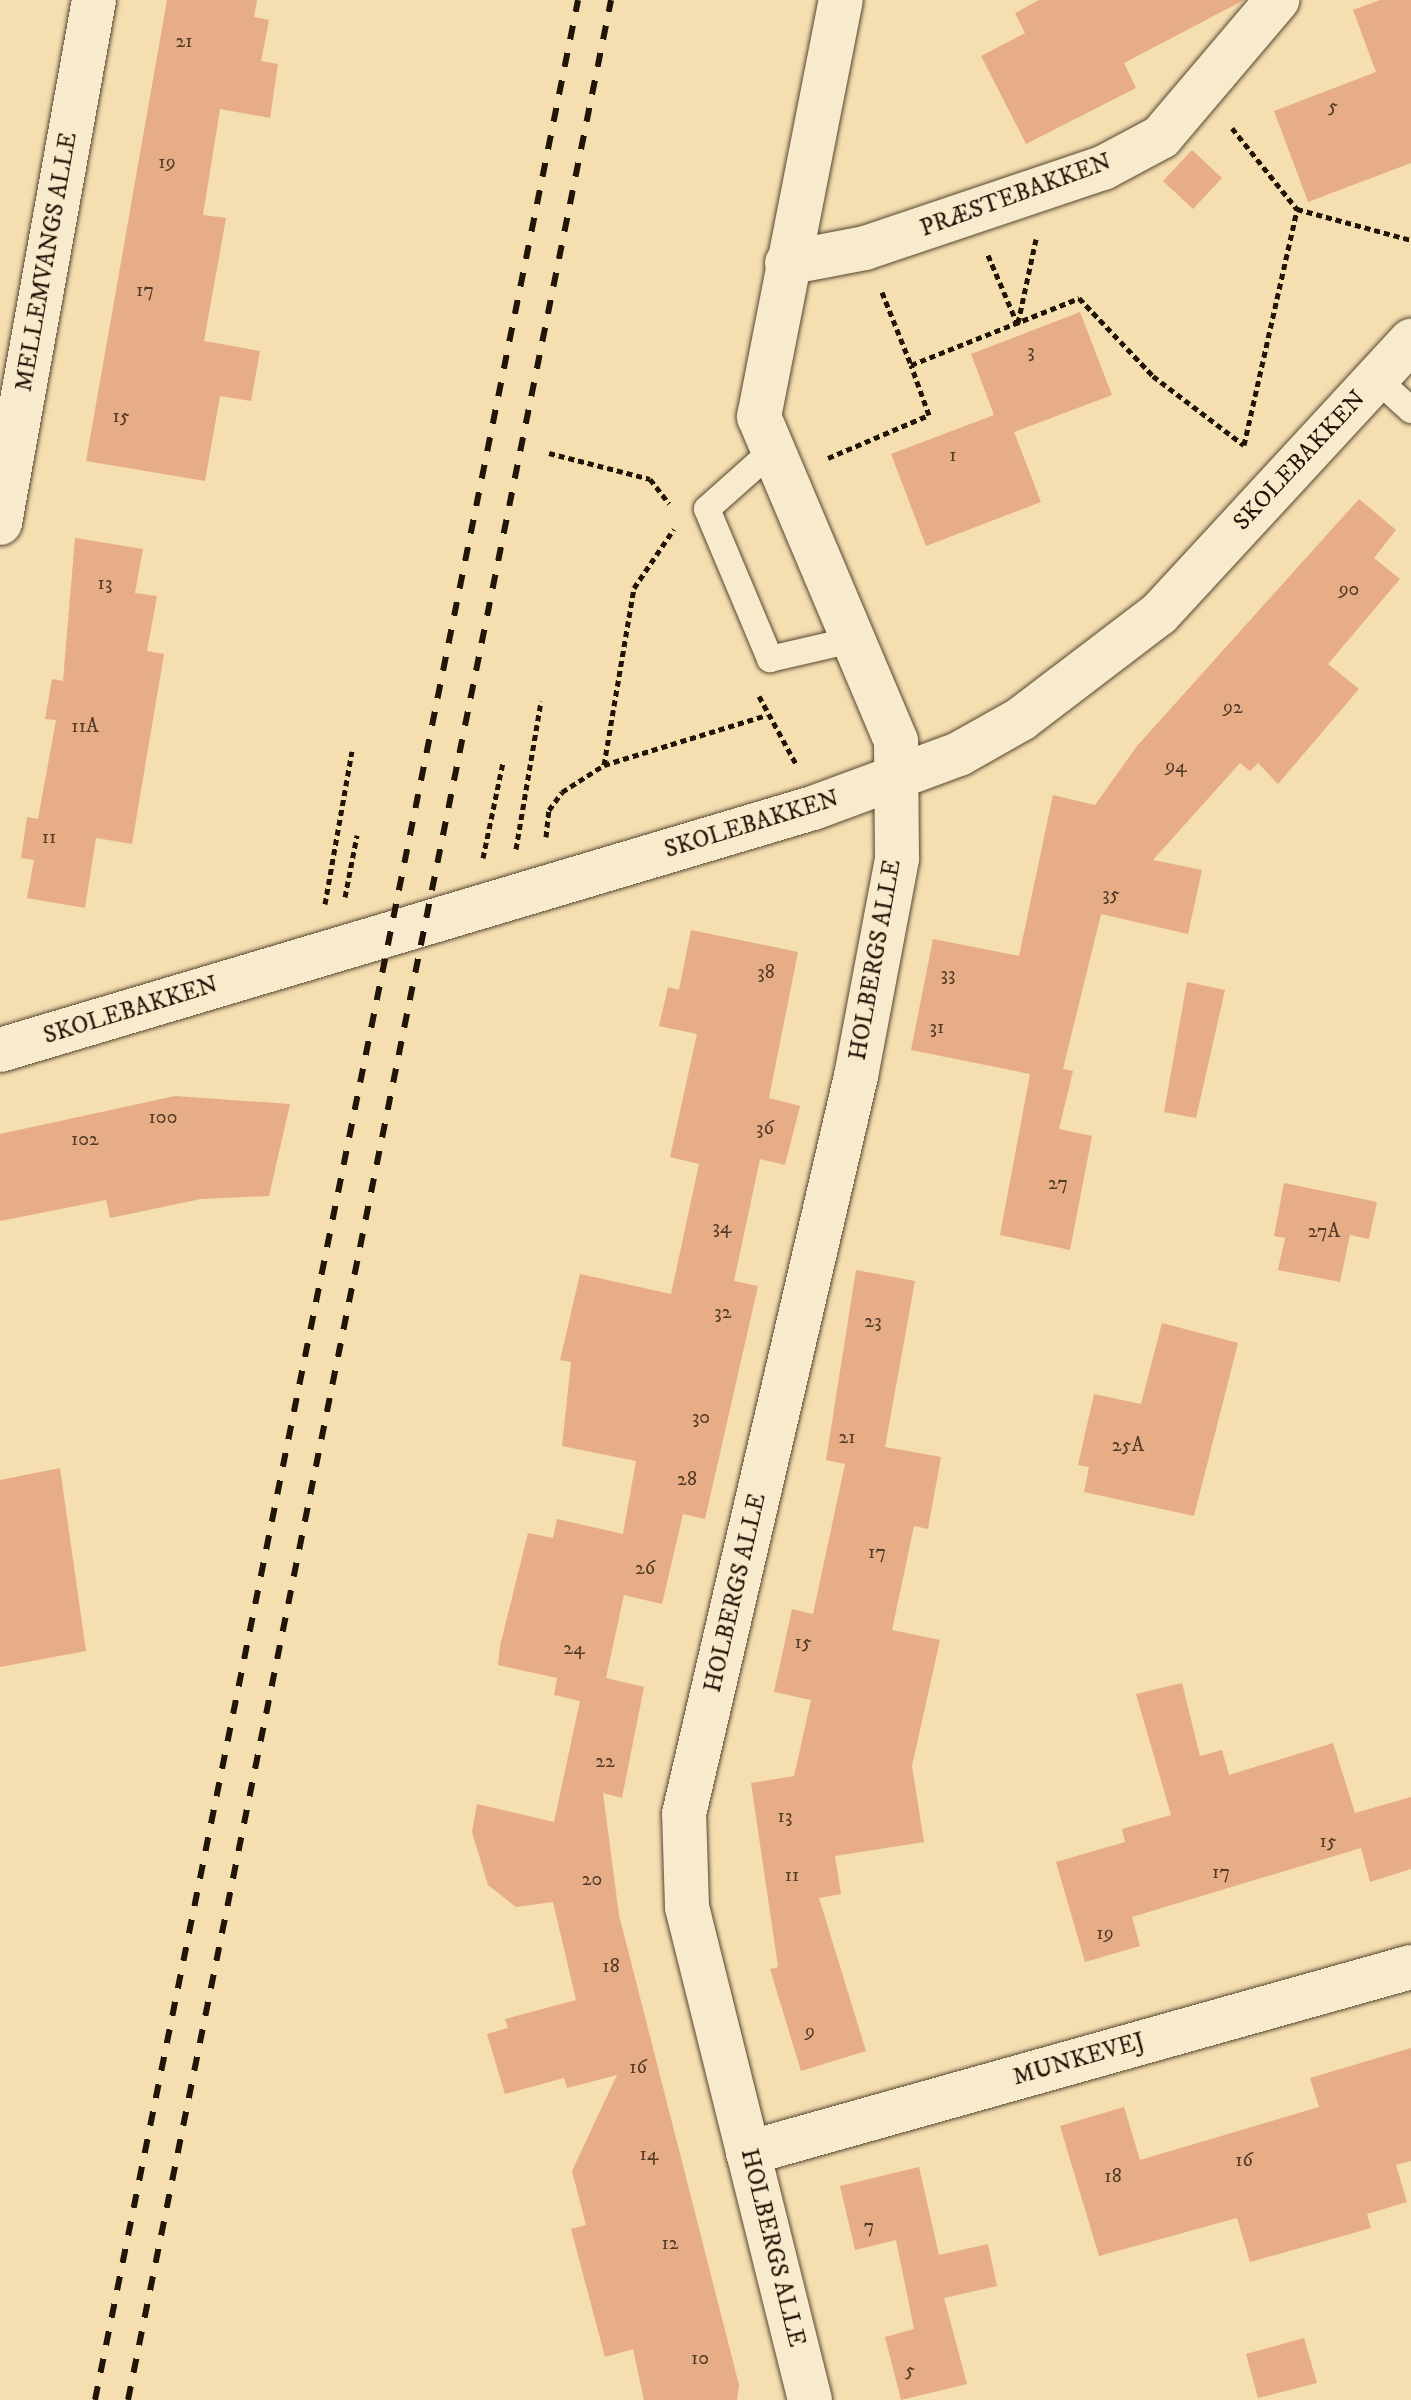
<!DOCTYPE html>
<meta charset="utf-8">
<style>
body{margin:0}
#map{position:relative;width:1411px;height:2400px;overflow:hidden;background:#f5deb0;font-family:"IM FELL DW Pica",serif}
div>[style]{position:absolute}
.building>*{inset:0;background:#e7ad87}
.path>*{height:5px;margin-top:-2.5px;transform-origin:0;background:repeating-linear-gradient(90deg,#211507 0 6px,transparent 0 10px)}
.roads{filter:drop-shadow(0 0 2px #564731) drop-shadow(0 0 2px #564731)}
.lane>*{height:26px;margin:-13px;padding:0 13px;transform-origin:13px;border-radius:13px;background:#f8eacc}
.street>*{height:44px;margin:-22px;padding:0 22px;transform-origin:22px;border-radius:22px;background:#f8eacc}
.secondary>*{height:44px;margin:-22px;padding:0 22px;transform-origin:22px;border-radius:22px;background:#f8eacc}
.rail>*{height:6px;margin-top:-3px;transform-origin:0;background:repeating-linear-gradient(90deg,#211507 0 14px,transparent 0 28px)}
span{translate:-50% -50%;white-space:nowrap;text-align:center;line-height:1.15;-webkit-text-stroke:6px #f8eacc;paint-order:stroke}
.number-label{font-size:20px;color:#523b27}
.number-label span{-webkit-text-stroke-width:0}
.street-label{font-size:24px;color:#211507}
</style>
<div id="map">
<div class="building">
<div style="clip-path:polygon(167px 0,257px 0,254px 17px,269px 20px,261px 61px,278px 64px,270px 118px,220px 109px,203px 215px,226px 218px,204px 341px,260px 351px,251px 401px,220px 396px,205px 481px,86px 461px)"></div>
<div style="clip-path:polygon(1039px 0,1244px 0,1124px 63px,1136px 88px,1026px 144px,981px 56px,1025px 33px,1015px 13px)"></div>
<div style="clip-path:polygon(1380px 0,1411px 0,1411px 163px,1308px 202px,1274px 111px,1376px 72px,1353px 10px)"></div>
<div style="clip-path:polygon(1192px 150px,1222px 178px,1193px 209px,1163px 181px)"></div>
<div style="clip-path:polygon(1080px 312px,1112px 395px,1014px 432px,1041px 502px,926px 546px,891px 454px,994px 415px,971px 354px)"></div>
<div style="clip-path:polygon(1359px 499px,1396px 530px,1374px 558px,1400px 579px,1328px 664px,1359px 689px,1278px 784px,1258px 763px,1250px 771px,1240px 763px,1153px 860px,1202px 870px,1188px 934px,1101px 914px,1063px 1069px,1073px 1071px,1059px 1129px,1092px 1136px,1070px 1250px,1000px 1235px,1030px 1074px,911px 1050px,933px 939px,1019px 956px,1053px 795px,1095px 805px,1137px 746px)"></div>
<div style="clip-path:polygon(75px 538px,143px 549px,135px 593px,157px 596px,147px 651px,164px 654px,132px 844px,96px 838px,85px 908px,27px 898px,34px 860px,21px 858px,27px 817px,38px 819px,56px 720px,45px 719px,52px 679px,63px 681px)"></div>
<div style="clip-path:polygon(691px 930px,798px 952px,769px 1098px,800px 1106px,785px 1165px,760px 1159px,734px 1281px,758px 1286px,705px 1519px,683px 1514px,662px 1604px,624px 1595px,606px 1678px,644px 1687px,622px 1798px,603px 1793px,619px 1915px,739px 2385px,737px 2400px,644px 2400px,633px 2349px,605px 2357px,571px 2229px,586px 2225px,572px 2171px,617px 2075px,567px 2088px,564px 2078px,505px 2094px,487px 2034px,508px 2028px,505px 2019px,576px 2000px,553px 1902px,516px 1907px,488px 1885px,472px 1832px,477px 1804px,554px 1822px,580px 1701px,554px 1695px,557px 1678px,498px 1665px,500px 1646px,528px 1533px,553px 1538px,557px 1519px,623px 1534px,636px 1461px,562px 1446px,571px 1362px,560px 1360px,580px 1274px,671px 1294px,699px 1164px,670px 1157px,697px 1034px,659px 1026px,668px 987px,679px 990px)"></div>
<div style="clip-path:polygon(1187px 982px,1225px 990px,1196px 1118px,1164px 1112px)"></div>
<div style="clip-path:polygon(175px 1096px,290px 1104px,269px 1196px,201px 1199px,110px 1218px,106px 1200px,0 1221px,0 1134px)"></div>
<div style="clip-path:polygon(1284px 1183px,1377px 1202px,1369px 1239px,1350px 1235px,1340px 1282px,1278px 1270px,1285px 1238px,1274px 1236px)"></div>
<div style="clip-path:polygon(856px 1270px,915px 1281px,885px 1447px,941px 1457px,928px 1529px,914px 1526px,892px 1630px,940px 1640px,912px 1766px,924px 1842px,835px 1856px,841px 1894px,819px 1898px,866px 2051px,801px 2071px,770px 1969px,778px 1967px,751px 1783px,794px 1776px,811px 1700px,774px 1692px,792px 1609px,813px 1614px,845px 1464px,826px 1460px)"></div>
<div style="clip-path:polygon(1162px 1323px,1238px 1343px,1194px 1516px,1084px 1492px,1089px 1467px,1078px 1465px,1094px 1394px,1141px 1404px)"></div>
<div style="clip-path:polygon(60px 1468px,86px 1651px,0 1667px,0 1480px)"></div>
<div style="clip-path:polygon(1182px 1683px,1200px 1756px,1222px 1750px,1229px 1775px,1333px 1743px,1355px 1813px,1411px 1797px,1411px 1869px,1370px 1882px,1361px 1848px,1132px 1917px,1140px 1946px,1085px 1962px,1056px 1862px,1125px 1842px,1122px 1829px,1171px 1815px,1136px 1694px)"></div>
<div style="clip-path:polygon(1411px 2048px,1411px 2161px,1396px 2165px,1407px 2202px,1367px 2214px,1371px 2228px,1250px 2262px,1237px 2218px,1099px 2256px,1060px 2126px,1124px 2107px,1140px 2160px,1319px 2107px,1310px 2078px)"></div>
<div style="clip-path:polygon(919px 2167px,939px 2255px,988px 2244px,997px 2286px,944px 2298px,967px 2384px,901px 2400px,885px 2337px,914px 2329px,896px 2240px,855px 2250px,840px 2186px)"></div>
<div style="clip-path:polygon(1304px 2338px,1317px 2383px,1258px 2398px,1246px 2354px)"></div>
</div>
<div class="path">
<div style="left:1232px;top:128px;width:104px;rotate:51.3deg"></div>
<div style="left:1297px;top:209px;width:118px;rotate:15.2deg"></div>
<div style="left:988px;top:255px;width:74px;rotate:66.9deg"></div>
<div style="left:882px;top:292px;width:79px;rotate:68.3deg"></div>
<div style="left:1018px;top:323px;width:86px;rotate:-77.9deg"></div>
<div style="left:549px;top:453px;width:104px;rotate:14.4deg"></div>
<div style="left:650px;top:479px;width:31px;rotate:52deg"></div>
<div style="left:828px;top:458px;width:110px;rotate:-23.1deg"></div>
<div style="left:929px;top:415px;width:53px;rotate:-109.8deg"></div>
<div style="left:911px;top:365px;width:181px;rotate:-21.7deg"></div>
<div style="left:1079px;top:298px;width:108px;rotate:46.5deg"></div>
<div style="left:1153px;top:376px;width:114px;rotate:37.2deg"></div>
<div style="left:1244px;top:445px;width:242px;rotate:-77.3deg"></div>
<div style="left:759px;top:696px;width:77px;rotate:61.4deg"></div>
<div style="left:604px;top:765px;width:170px;rotate:-17.1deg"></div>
<div style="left:546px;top:837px;width:27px;rotate:-84deg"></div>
<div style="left:549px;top:810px;width:22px;rotate:-54deg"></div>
<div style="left:562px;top:792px;width:50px;rotate:-32.7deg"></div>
<div style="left:604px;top:765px;width:180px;rotate:-80.4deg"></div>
<div style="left:634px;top:588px;width:71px;rotate:-55.9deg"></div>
<div style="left:516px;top:849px;width:150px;rotate:-80.4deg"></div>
<div style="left:483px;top:858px;width:98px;rotate:-78.2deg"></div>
<div style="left:345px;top:897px;width:63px;rotate:-79deg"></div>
<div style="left:325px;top:904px;width:155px;rotate:-80deg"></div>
</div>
<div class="roads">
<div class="lane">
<div style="left:1377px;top:379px;width:46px;rotate:42.4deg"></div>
<div style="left:772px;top:451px;width:87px;rotate:138.3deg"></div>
<div style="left:707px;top:509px;width:163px;rotate:67.2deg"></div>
<div style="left:770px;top:659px;width:84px;rotate:-13deg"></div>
</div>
<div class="street">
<div style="left:787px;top:263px;width:79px;rotate:-10.9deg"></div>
<div style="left:865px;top:248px;width:251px;rotate:-18.6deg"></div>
<div style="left:1103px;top:168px;width:66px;rotate:-28.1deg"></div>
<div style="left:1161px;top:137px;width:180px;rotate:-49.7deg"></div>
<div style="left:0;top:523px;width:531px;rotate:-79.81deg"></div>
<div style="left:748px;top:2153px;width:689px;rotate:-15.67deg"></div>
<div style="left:810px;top:2400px;width:508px;rotate:-104.01deg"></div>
<div style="left:687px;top:1907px;width:93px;rotate:-91.8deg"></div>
<div style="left:684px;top:1814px;width:758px;rotate:-76.88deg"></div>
<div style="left:856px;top:1076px;width:222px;rotate:-79.3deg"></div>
<div style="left:897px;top:858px;width:117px;rotate:-90.5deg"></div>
<div style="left:896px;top:741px;width:352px;rotate:-112.9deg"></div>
<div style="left:759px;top:417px;width:425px;rotate:-78.9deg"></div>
</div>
<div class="secondary">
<div style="left:0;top:1050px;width:848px;rotate:-16.58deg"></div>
<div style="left:813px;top:808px;width:156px;rotate:-20.3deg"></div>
<div style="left:959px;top:754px;width:71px;rotate:-29.4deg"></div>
<div style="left:1021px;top:719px;width:173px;rotate:-37.3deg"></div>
<div style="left:1159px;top:614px;width:372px;rotate:-47.3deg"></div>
</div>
</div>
<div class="rail">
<div style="left:95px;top:2400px;width:2448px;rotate:-78.62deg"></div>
<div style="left:128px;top:2400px;width:2448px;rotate:-78.62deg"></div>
</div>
<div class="number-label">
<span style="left:184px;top:41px">21</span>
<span style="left:1333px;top:106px">5</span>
<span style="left:167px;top:162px">19</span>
<span style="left:145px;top:290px">17</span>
<span style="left:1031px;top:351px">3</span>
<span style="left:121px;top:416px">15</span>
<span style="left:953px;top:455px">1</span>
<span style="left:105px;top:583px">13</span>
<span style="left:1349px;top:589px">90</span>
<span style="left:1233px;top:707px">92</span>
<span style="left:85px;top:726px">11A</span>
<span style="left:1176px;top:766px">94</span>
<span style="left:49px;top:837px">11</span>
<span style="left:1111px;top:894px">35</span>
<span style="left:766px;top:972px">38</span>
<span style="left:948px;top:974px">33</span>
<span style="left:937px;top:1027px">31</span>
<span style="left:163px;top:1117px">100</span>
<span style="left:765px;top:1128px">36</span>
<span style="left:85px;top:1139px">102</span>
<span style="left:1058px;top:1183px">27</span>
<span style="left:722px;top:1227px">34</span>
<span style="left:1324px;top:1231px">27A</span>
<span style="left:723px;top:1312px">32</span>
<span style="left:873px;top:1321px">23</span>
<span style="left:701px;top:1417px">30</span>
<span style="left:847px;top:1437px">21</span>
<span style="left:1128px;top:1445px">25A</span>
<span style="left:687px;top:1479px">28</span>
<span style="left:877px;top:1552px">17</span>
<span style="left:645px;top:1568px">26</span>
<span style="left:803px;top:1642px">15</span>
<span style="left:574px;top:1648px">24</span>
<span style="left:605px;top:1761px">22</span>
<span style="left:785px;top:1816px">13</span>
<span style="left:1328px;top:1841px">15</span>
<span style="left:1221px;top:1872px">17</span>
<span style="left:792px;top:1875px">11</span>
<span style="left:592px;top:1879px">20</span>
<span style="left:1105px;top:1933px">19</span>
<span style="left:611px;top:1966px">18</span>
<span style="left:810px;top:2031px">9</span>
<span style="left:638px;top:2067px">16</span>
<span style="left:649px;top:2154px">14</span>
<span style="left:1244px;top:2160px">16</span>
<span style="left:1113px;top:2176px">18</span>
<span style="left:869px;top:2226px">7</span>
<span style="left:670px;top:2243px">12</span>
<span style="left:700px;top:2358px">10</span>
<span style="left:910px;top:2370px">5</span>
</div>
<div class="street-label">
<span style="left:1016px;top:196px;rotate:-20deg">PRÆSTEBAKKEN</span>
<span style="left:47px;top:262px;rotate:-80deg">MELLEMVANGS ALLE</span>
<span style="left:1300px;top:461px;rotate:-47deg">SKOLEBAKKEN</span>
<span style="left:752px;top:825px;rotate:-17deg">SKOLEBAKKEN</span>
<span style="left:876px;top:960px;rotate:-80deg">HOLBERGS ALLE</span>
<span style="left:131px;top:1011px;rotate:-17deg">SKOLEBAKKEN</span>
<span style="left:736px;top:1593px;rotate:-77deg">HOLBERGS ALLE</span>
<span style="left:1079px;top:2060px;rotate:-16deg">MUNKEVEJ</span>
<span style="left:772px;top:2248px;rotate:76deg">HOLBERGS ALLE</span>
</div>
</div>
